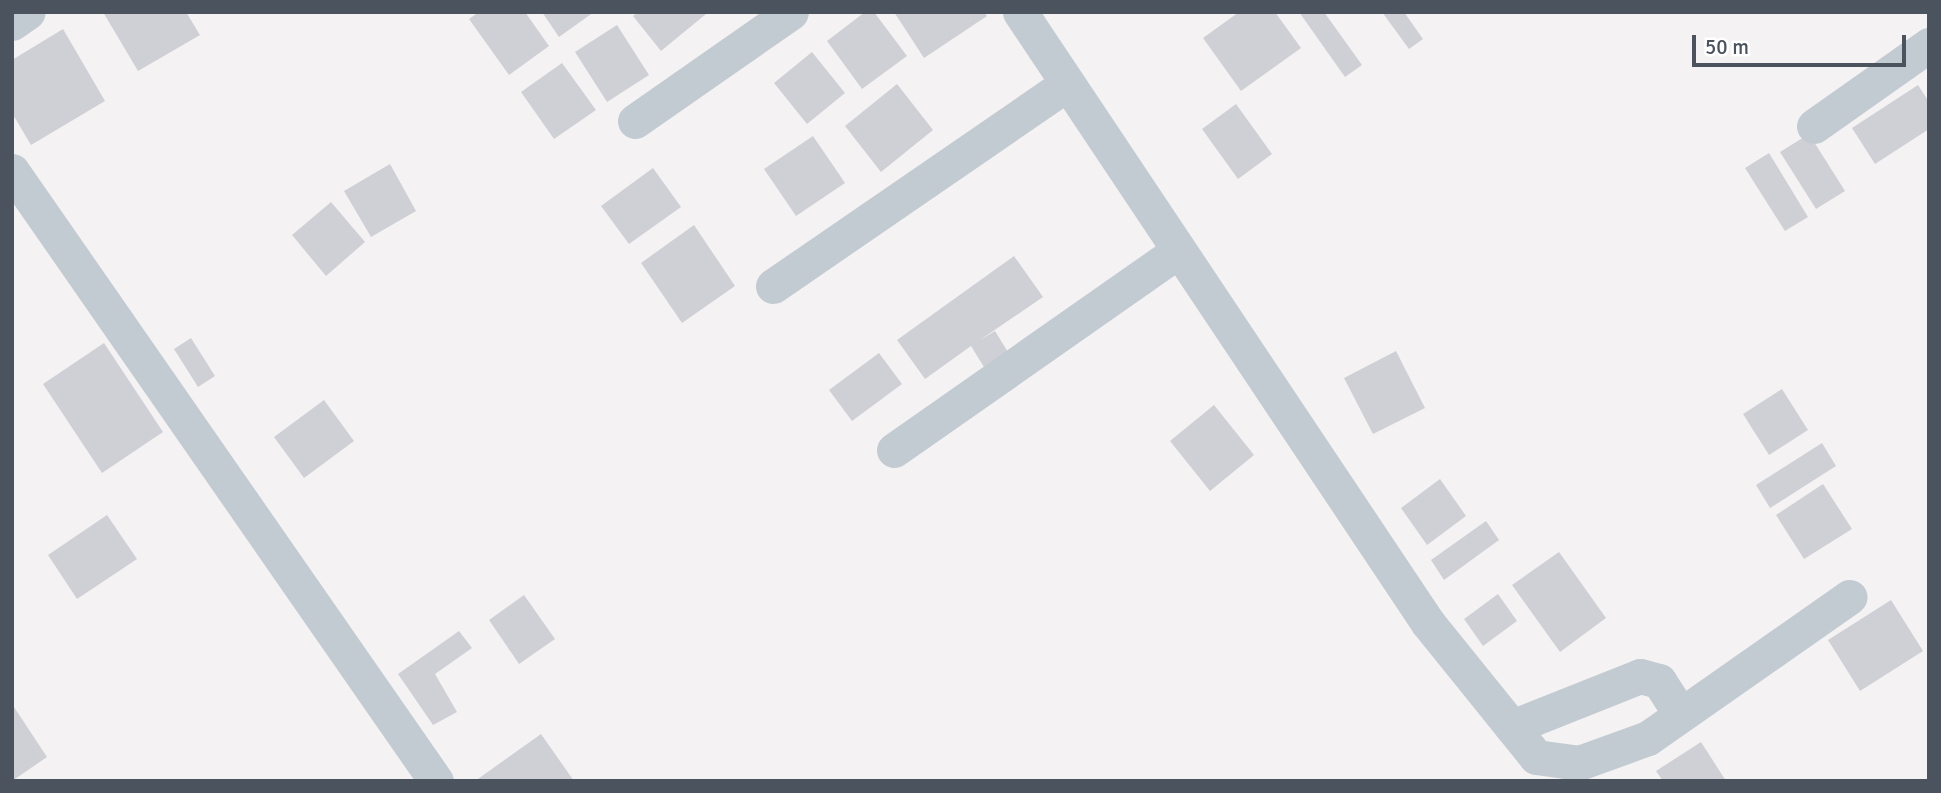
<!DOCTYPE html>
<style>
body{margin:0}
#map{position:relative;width:1941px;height:793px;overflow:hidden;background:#f4f2f2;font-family:Signika,sans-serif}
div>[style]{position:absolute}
.building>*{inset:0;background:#cfd0d5}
.street>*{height:35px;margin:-17.5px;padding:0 17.5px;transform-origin:17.5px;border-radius:17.5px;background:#c3cbd2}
span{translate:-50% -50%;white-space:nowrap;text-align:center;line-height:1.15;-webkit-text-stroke:6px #fff;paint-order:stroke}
.frame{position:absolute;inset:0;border:14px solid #4a535e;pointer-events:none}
.scale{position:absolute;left:1692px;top:35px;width:214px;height:32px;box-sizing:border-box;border:4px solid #4a535e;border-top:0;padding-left:9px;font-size:21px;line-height:24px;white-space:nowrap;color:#4a535e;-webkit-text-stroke:5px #fff;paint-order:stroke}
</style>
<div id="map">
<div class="building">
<div style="clip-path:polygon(103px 12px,186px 12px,200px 35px,138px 71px)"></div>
<div style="clip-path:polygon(479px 12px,525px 12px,549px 46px,509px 75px,469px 19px)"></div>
<div style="clip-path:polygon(542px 12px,594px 12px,559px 37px)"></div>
<div style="clip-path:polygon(638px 12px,704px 12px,706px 14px,661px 51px,633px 16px)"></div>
<div style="clip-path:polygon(865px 12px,874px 12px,907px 56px,862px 89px,827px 41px)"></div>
<div style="clip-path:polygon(894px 12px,984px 12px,987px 16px,924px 58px)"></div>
<div style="clip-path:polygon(1239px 12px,1275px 12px,1301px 48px,1241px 91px,1203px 38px)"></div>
<div style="clip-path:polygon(1299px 12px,1324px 12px,1362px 65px,1345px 77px)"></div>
<div style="clip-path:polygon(1382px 12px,1404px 12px,1423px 39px,1409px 49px)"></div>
<div style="clip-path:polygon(617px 25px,649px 75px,607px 102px,575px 52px)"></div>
<div style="clip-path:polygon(63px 29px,105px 101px,31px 145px,12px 113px,12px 60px)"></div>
<div style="clip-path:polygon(812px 52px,845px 93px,807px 124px,774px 83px)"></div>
<div style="clip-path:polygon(562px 63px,596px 110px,554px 139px,521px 92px)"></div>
<div style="clip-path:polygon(897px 84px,933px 130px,881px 172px,845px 126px)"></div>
<div style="clip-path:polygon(1918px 85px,1929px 102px,1929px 129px,1875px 164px,1852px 128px)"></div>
<div style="clip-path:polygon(1236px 104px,1272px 154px,1238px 179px,1202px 129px)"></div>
<div style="clip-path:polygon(1809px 134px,1845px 191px,1816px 209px,1780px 152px)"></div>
<div style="clip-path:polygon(813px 136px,845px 183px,796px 216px,764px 169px)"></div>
<div style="clip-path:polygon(1769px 153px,1808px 217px,1785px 231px,1745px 168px)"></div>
<div style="clip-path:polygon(390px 164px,416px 211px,371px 237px,344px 191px)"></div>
<div style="clip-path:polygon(653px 168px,681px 207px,629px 244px,601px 206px)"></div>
<div style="clip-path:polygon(331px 202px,365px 242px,326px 276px,292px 235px)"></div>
<div style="clip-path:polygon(694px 225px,735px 286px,682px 323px,641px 263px)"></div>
<div style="clip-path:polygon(1014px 256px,1043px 297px,980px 340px,995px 331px,1011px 357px,987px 372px,971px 346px,925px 379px,897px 340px)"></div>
<div style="clip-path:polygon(191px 338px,215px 376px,198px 387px,174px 349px)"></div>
<div style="clip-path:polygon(104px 343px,163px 432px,102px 473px,43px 384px)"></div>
<div style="clip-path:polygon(1396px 351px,1425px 408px,1373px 434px,1344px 378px)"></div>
<div style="clip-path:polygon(879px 353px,902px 384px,852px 421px,829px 390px)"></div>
<div style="clip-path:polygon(1782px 389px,1808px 430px,1769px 455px,1743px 414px)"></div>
<div style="clip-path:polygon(324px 400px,354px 441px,304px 478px,274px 437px)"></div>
<div style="clip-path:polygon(1214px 405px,1254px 455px,1210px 491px,1170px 441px)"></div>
<div style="clip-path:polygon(1822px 443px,1836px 466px,1770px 508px,1756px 485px)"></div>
<div style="clip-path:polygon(1440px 479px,1466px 516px,1427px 545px,1401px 508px)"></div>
<div style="clip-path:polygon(1823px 484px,1852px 529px,1804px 559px,1776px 515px)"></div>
<div style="clip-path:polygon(107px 515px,137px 559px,77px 599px,48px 555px)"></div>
<div style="clip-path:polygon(1486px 521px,1499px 540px,1444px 580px,1431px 560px)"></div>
<div style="clip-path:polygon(1559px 552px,1606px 618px,1560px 652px,1512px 585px)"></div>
<div style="clip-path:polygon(1498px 594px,1517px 621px,1483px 646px,1464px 619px)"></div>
<div style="clip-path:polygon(524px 595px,555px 639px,519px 664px,489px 620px)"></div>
<div style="clip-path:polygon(1891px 600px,1923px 651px,1860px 691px,1828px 640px)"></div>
<div style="clip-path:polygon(459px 631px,472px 648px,435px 674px,457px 712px,433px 725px,398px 674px)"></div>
<div style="clip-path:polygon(12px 704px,47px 757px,12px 781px)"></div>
<div style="clip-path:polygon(541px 734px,574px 781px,475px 781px)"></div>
<div style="clip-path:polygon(1701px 742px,1726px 781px,1663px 781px,1656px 771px)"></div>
</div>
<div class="street">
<div style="left:1020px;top:12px;width:735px;rotate:56.27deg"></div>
<div style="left:1428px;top:623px;width:172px;rotate:51.1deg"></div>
<div style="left:1536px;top:757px;width:43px;rotate:7.9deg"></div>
<div style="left:1579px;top:763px;width:73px;rotate:-19.9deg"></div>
<div style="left:1648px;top:738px;width:246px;rotate:-35deg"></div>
<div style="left:12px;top:23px;width:19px;rotate:-35deg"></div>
<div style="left:635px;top:121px;width:190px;rotate:-34.9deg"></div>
<div style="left:1814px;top:126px;width:141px;rotate:-35.2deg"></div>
<div style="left:12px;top:171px;width:743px;rotate:55.2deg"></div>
<div style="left:773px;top:286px;width:357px;rotate:-34.5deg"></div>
<div style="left:894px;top:450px;width:347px;rotate:-35deg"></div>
<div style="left:1512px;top:727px;width:138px;rotate:-21.7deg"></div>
<div style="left:1640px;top:676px;width:20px;rotate:15deg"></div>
<div style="left:1659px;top:681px;width:40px;rotate:57.1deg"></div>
</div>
<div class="frame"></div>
<div class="scale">50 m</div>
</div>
